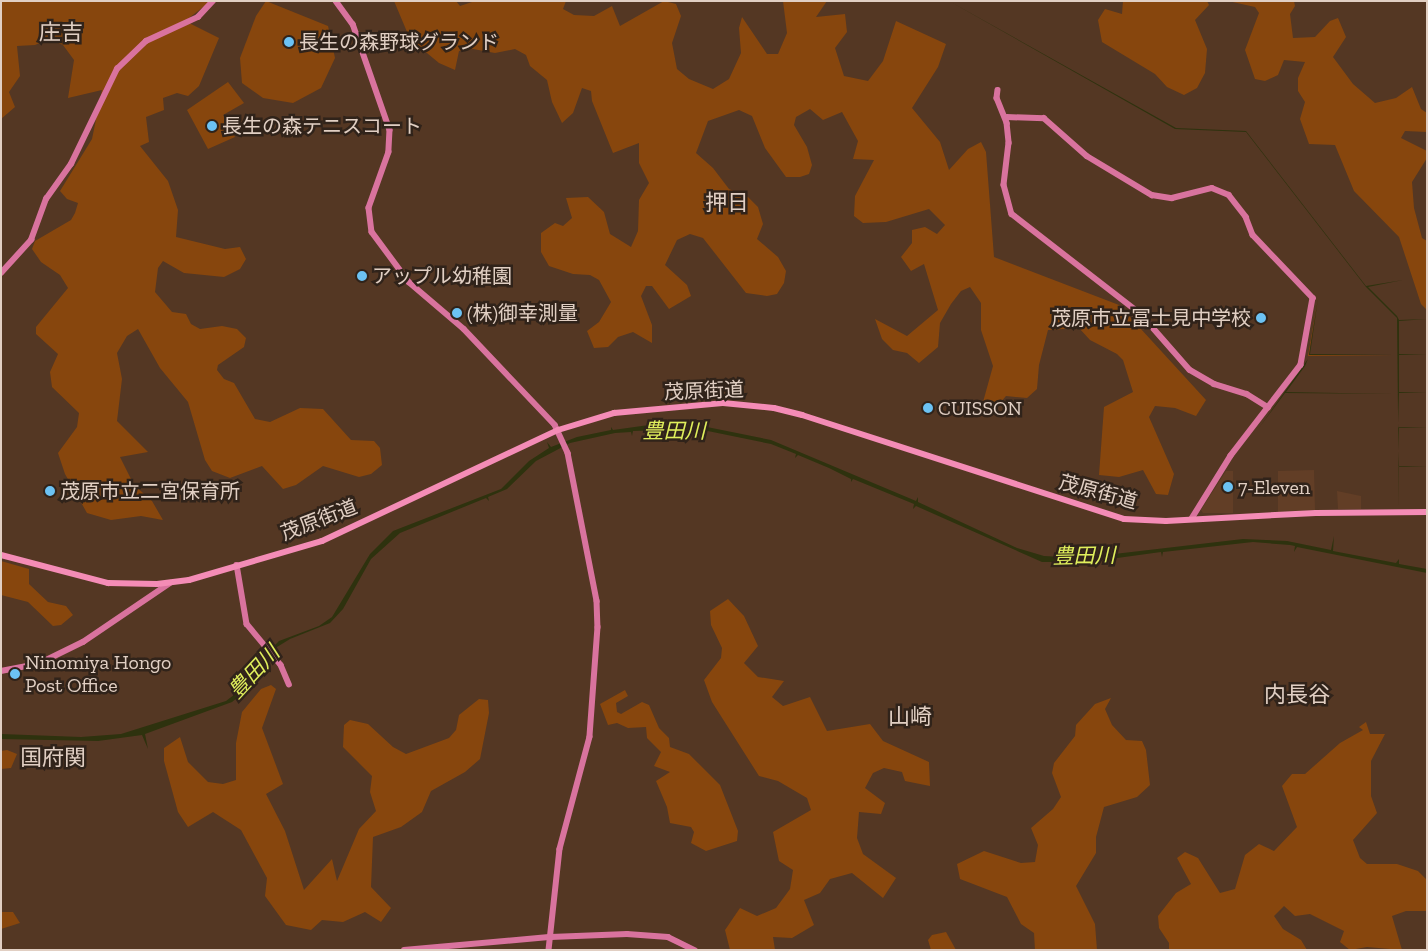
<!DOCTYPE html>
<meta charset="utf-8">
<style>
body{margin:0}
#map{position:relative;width:1428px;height:951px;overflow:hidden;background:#543723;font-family:"Zilla Slab","Noto Sans JP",serif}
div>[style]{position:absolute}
.built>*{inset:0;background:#623e26}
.green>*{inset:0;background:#87460d}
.water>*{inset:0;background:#2e320e}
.secondary>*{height:5.5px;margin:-2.75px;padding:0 2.75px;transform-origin:2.75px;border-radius:2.75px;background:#d9739e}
.primary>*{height:6px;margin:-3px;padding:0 3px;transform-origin:3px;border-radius:3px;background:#f48cb6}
.dots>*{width:14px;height:14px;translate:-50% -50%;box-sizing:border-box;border:2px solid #30231a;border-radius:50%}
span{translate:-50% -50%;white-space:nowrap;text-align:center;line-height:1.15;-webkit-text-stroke:5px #30231a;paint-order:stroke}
.poi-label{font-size:20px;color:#e1cfc3}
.left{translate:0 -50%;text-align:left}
.right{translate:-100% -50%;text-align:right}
.street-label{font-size:20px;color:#e1cfc3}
.water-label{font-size:21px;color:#e0ef5c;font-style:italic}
.quarter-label{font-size:22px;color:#e1cfc3}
.frame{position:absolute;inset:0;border:2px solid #e1cfc3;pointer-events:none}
</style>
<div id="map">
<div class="built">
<div style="clip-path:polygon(1314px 470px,1315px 510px,1278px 512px,1278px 471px)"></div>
<div style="clip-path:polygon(1226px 471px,1233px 471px,1233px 513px,1203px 513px,1201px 510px)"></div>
<div style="clip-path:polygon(1337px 491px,1361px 496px,1361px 509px,1338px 509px)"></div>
</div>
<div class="green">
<div style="clip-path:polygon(1px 1px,211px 1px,185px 21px,219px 38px,199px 86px,188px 96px,177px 93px,163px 98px,164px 110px,146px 117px,149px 142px,140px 146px,168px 181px,178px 210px,176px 237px,225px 249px,240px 247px,246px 259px,240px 269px,224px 277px,184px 273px,163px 261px,158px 268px,155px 292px,172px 312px,186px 314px,191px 324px,200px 329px,222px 326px,237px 329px,246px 338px,244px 347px,218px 365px,217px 370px,224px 379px,234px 383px,255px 419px,270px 422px,300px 408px,323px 409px,351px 440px,374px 441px,380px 448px,382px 465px,371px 474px,359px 477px,323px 466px,296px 485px,283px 489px,262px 466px,230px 478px,212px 471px,205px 460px,188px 402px,160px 368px,138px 329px,127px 336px,117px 353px,122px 379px,117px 421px,148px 452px,120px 457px,134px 485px,152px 501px,163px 520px,141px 516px,111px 520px,87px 513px,65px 474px,58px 453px,77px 427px,79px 413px,52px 387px,50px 372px,58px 354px,36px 334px,36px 327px,68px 288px,60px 275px,41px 262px,32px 249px,35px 241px,71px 220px,75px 213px,78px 203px,67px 199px,60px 191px,92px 139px,102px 90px,68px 98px,74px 60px,63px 45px,49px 39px,35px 45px,17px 46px,20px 76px,9px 92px,15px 107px,1px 119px)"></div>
<div style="clip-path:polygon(266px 1px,328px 26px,335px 58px,321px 88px,293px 103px,263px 98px,242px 83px,240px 58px,256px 16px)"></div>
<div style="clip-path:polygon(394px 1px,456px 1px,460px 6px,475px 1px,566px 1px,563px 9px,574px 15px,594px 16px,612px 6px,620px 26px,664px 1px,676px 4px,681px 16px,672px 43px,677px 69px,689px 79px,713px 89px,729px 79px,741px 53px,739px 28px,742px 17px,767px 54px,778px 54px,787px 33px,783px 1px,827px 1px,816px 17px,845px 14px,847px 32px,835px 48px,844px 76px,868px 81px,883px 61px,896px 21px,946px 44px,938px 67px,912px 108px,940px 142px,949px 170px,968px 149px,981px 142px,986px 152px,994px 257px,1119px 305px,1206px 400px,1196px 416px,1175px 408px,1155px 406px,1149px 417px,1174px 474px,1168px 495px,1156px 494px,1143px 470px,1119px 477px,1099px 475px,1104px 407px,1133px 392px,1123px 360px,1117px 354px,1090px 340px,1079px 328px,1048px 330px,1039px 365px,1037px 389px,1027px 398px,1006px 396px,991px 414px,983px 402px,993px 366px,981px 330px,981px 303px,970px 287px,961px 291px,951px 304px,940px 323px,938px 347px,919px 363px,907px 353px,893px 350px,882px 339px,875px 319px,907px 336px,938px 310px,924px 264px,911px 271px,901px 257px,912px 243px,912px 230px,925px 227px,937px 234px,945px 225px,929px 209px,886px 222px,863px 223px,854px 216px,855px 196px,874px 160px,853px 159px,858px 141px,842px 112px,823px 120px,810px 109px,796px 117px,794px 125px,807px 147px,812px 165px,809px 174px,800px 177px,786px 177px,765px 148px,752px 116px,739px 110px,708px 121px,696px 153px,713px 168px,729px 189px,748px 197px,758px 207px,763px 224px,757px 239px,778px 257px,786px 271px,784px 283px,777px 294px,767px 296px,746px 293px,703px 238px,690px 234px,677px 240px,665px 265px,687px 285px,691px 296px,669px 309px,652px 286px,646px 286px,641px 296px,652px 325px,652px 343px,633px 332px,618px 337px,608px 347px,594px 348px,587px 331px,599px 322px,611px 302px,599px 280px,590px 275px,573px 274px,549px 266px,541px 252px,541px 233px,555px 223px,563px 226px,572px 218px,566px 198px,588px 197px,604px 212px,610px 234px,631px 247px,638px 231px,639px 200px,649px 183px,639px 163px,639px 143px,613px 153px,592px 101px,591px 91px,582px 88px,573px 113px,562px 123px,552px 102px,547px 80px,530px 66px,526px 55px,515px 49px,495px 53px,473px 49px,459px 51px,455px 70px,439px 63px,410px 39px)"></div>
<div style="clip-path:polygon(1123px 1px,1207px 1px,1209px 5px,1195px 20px,1207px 49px,1205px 73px,1197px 88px,1184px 95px,1167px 87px,1155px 74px,1102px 42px,1098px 20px,1105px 9px,1122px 14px)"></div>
<div style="clip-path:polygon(1228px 1px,1294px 1px,1295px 6px,1290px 14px,1293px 38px,1315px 37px,1330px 21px,1338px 18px,1346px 37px,1333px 57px,1353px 84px,1375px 103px,1396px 98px,1412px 87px,1421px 109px,1427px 113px,1427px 132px,1405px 131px,1401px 138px,1427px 151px,1427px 158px,1412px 182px,1414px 208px,1422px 238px,1427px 241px,1427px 310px,1421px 304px,1399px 237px,1354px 191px,1335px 145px,1309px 144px,1300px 119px,1305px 102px,1298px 91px,1298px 78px,1305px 62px,1284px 60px,1278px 75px,1265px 81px,1255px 79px,1245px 50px,1259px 13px,1255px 7px)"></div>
<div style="clip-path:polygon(228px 82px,244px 103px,223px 115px,235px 137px,208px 149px,187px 110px)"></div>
<div style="clip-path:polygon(1318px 298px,1309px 355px,1394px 356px,1308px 356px)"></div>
<div style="clip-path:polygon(1px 561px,29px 569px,29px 584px,48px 602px,66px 606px,73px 615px,61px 625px,53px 626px,28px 602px,1px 595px)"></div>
<div style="clip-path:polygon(728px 599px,744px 616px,758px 646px,744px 663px,758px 677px,784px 681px,772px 697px,783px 706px,810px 697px,827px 731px,870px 724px,883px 741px,929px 762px,930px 786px,905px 781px,902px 772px,884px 768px,873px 773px,865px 788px,885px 803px,881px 814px,859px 812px,857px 838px,863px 854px,896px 878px,883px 898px,852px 873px,830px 879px,820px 893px,804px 900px,814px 925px,792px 938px,773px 937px,775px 950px,730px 950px,725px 930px,740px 908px,757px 916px,776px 908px,790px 889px,793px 870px,779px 861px,773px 832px,811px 810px,807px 798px,778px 781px,759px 776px,712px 702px,704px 680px,721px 658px,722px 648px,711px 625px,710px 611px)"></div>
<div style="clip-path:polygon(271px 685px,276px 689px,262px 728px,283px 784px,266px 794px,285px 831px,304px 890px,332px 859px,337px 881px,359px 829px,376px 811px,370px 792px,372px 776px,343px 747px,344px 725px,350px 720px,368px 724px,393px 747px,406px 754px,449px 738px,456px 730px,459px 715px,479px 699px,488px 700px,489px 713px,480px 759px,465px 772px,431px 791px,422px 812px,401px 827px,373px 837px,371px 887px,391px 908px,381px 922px,365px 912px,343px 922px,322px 920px,311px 930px,286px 925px,265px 896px,267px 878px,241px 830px,213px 812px,188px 827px,178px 812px,164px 761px,164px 748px,180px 737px,188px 762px,208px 782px,223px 784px,236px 780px,236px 743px,242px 712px,261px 689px)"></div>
<div style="clip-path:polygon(625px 690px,628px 696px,616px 703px,617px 712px,621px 714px,642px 702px,649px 705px,659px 728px,669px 738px,670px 747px,689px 754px,720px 785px,738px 831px,737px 841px,706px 851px,691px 843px,694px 832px,691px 827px,670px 823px,667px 807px,656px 781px,670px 772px,654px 766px,661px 752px,647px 738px,646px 727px,628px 728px,617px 723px,608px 725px,600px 704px)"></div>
<div style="clip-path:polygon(1111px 698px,1105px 709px,1112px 725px,1126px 740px,1142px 741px,1146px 750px,1150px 785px,1137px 797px,1104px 807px,1096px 837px,1096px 853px,1076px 886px,1095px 924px,1097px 950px,1035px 950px,1034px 933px,1021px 924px,1007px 897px,960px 879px,957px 864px,984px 851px,1021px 863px,1035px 862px,1038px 845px,1031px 828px,1053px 809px,1061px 797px,1052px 773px,1054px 763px,1075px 736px,1076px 725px,1095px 704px)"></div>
<div style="clip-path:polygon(1366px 722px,1370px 734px,1385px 734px,1371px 761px,1371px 796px,1377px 813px,1353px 840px,1360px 858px,1367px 864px,1397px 864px,1418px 871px,1427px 880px,1427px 911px,1406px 911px,1392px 916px,1402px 950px,1367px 947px,1350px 950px,1340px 942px,1344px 931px,1310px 914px,1295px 916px,1284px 906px,1274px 916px,1283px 929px,1301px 940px,1307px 950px,1169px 950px,1169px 943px,1159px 928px,1158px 916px,1176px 893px,1191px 884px,1177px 858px,1185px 852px,1198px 858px,1220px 893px,1235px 889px,1245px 855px,1259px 844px,1274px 851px,1297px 827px,1282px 786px,1292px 774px,1305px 774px,1340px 743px,1363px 730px,1359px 727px)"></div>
<div style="clip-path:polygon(7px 750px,17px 754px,11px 768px,1px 769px,1px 751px)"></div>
<div style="clip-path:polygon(1px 912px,13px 912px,20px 923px,1px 929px)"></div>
<div style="clip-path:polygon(946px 932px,956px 950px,931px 950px,928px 940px,932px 935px)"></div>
</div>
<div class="water">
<div style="clip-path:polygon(949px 1px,1176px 128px,1246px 131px,1366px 286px,1403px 280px,1368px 287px,1397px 316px,1399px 320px,1427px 319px,1399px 321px,1399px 354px,1427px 355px,1399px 355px,1399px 392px,1427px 393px,1399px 393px,1398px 427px,1427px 428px,1399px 428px,1398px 466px,1427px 467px,1399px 467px,1399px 508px,1397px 318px,1366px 287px,1246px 132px,1175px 129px)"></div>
<div style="clip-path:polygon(1318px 298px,1315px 320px,1395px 320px,1315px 320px,1310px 354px,1394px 355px,1309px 355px)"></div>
<div style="clip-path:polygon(1308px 359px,1305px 366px,1286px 392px,1394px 394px,1285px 393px,1259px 428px,1393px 428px,1259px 428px)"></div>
<div style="clip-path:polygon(649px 425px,697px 425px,771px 440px,916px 501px,918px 497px,918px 502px,1017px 548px,1044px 556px,1080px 558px,1243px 539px,1287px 541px,1331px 550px,1334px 536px,1333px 551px,1396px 563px,1399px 559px,1399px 564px,1427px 569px,1427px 573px,1297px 547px,1294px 552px,1295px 546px,1290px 545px,1253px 542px,1163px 552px,1162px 557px,1161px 552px,1088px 562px,1042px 562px,916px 506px,913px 509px,914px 504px,853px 479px,851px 482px,851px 479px,829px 468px,798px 455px,795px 458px,796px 454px,771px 444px,698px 429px,633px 431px,632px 436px,631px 432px,615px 433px,570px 443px,536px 461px,507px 489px,488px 497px,489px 501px,486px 498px,400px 533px,371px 559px,343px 609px,330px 623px,290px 639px,277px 647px,244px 692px,232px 702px,145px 734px,148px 749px,142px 735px,98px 741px,1px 739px,1px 734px,81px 737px,121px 734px,226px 701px,243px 688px,267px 653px,279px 641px,319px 626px,332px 617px,370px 554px,393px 531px,501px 489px,529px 461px,549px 448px,547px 442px,551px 447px,577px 437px,611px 430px,611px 427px,613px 430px)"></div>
</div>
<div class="secondary">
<div style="left:336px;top:1px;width:29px;rotate:54deg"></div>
<div style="left:353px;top:24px;width:112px;rotate:70.8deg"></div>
<div style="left:390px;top:130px;width:22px;rotate:93deg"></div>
<div style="left:389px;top:152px;width:59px;rotate:109.7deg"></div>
<div style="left:369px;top:208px;width:24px;rotate:83deg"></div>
<div style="left:372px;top:232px;width:62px;rotate:53.5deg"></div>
<div style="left:409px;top:282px;width:72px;rotate:40.5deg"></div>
<div style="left:464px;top:329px;width:132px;rotate:46.5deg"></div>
<div style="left:555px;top:425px;width:31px;rotate:65deg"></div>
<div style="left:568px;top:453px;width:151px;rotate:78.9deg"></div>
<div style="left:597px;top:601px;width:26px;rotate:88deg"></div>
<div style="left:598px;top:627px;width:110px;rotate:94.2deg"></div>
<div style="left:590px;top:737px;width:116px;rotate:105deg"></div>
<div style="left:560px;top:849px;width:102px;rotate:96.2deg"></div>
<div style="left:998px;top:90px;width:8px;rotate:97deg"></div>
<div style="left:997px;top:98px;width:27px;rotate:68deg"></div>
<div style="left:1007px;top:123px;width:20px;rotate:84deg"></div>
<div style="left:1009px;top:143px;width:42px;rotate:96.8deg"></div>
<div style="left:1004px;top:185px;width:30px;rotate:75deg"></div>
<div style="left:1012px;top:214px;width:163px;rotate:37.8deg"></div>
<div style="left:1141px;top:314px;width:74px;rotate:48.8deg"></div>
<div style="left:1190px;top:370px;width:28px;rotate:30deg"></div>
<div style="left:1214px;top:384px;width:34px;rotate:17deg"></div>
<div style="left:1247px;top:394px;width:25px;rotate:32deg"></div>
<div style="left:1007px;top:117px;width:37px;rotate:2deg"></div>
<div style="left:1044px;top:118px;width:57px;rotate:41.5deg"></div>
<div style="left:1087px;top:156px;width:76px;rotate:31deg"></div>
<div style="left:1152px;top:195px;width:20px;rotate:9deg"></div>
<div style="left:1172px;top:198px;width:41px;rotate:-14deg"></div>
<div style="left:1212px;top:188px;width:18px;rotate:22deg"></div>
<div style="left:1229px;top:195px;width:28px;rotate:52deg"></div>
<div style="left:1246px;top:217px;width:19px;rotate:69deg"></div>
<div style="left:1253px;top:235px;width:87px;rotate:46.4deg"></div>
<div style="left:1313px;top:298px;width:68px;rotate:100.2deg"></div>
<div style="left:1301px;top:365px;width:115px;rotate:127.6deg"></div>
<div style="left:1231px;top:456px;width:74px;rotate:121.8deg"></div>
<div style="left:1px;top:273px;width:45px;rotate:-47.7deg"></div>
<div style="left:31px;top:240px;width:44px;rotate:-69.9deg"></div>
<div style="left:46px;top:199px;width:43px;rotate:-54.5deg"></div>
<div style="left:71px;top:164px;width:106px;rotate:-64.2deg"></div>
<div style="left:117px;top:69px;width:40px;rotate:-44deg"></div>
<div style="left:146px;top:41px;width:57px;rotate:-24.8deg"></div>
<div style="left:198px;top:17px;width:22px;rotate:-47deg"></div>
<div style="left:237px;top:565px;width:60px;rotate:80.4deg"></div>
<div style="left:247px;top:624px;width:53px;rotate:50.3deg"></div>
<div style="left:281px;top:665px;width:21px;rotate:67deg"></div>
<div style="left:1px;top:671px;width:38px;rotate:-11deg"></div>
<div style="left:38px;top:664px;width:50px;rotate:-26.1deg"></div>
<div style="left:83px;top:642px;width:105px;rotate:-34.1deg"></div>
<div style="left:404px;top:950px;width:148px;rotate:-5.1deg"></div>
<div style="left:551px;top:937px;width:76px;rotate:-2.3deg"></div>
<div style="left:627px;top:934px;width:41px;rotate:4.2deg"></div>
<div style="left:668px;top:937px;width:30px;rotate:26deg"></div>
</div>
<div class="primary">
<div style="left:1px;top:555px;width:111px;rotate:14.7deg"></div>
<div style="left:108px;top:583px;width:49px;rotate:1.2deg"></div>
<div style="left:157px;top:584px;width:32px;rotate:-7deg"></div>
<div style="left:189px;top:580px;width:139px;rotate:-16.3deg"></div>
<div style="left:322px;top:541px;width:261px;rotate:-25.2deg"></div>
<div style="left:558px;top:430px;width:59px;rotate:-16.9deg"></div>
<div style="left:614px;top:413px;width:109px;rotate:-5.2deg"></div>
<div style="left:723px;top:403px;width:51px;rotate:5.6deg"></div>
<div style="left:774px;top:408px;width:29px;rotate:14deg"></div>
<div style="left:802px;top:415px;width:338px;rotate:17.9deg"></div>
<div style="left:1124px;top:519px;width:42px;rotate:2.7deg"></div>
<div style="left:1166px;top:521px;width:150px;rotate:-3.1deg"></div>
<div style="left:1316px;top:513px;width:111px;rotate:-0.5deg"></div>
</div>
<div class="dots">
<div style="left:289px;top:42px;background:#6cc2f3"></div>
<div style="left:212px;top:126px;background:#6cc2f3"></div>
<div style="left:362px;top:276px;background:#6cc2f3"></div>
<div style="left:457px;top:313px;background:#6cc2f3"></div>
<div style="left:1261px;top:318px;background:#6cc2f3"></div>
<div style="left:928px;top:408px;background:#6cc2f3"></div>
<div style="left:1228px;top:487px;background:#6cc2f3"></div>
<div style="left:50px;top:491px;background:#6cc2f3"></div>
<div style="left:15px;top:674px;background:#6cc2f3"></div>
</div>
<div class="poi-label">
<span class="left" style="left:299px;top:42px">長生の森野球グランド</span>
<span class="left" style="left:222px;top:126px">長生の森テニスコート</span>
<span class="left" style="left:372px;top:276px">アップル幼稚園</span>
<span class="left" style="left:467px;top:313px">(株)御幸測量</span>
<span class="right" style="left:1251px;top:318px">茂原市立冨士見中学校</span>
<span class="left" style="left:938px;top:408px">CUISSON</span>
<span class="left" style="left:1238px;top:487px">7-Eleven</span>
<span class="left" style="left:60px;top:491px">茂原市立二宮保育所</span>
<span class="left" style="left:25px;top:674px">Ninomiya Hongo<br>Post Office</span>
</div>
<div class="street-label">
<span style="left:704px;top:391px;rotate:-2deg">茂原街道</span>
<span style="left:1098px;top:492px;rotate:15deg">茂原街道</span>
<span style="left:319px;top:520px;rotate:-21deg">茂原街道</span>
</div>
<div class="water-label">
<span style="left:674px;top:431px">豊田川</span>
<span style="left:1084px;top:556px;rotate:-1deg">豊田川</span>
<span style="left:254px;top:672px;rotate:-47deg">豊田川</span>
</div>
<div class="quarter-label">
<span style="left:61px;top:33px">庄吉</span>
<span style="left:727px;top:203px">押日</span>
<span style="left:1297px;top:695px">内長谷</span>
<span style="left:910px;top:717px">山崎</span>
<span style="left:53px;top:758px">国府関</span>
</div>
<div class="frame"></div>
</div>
